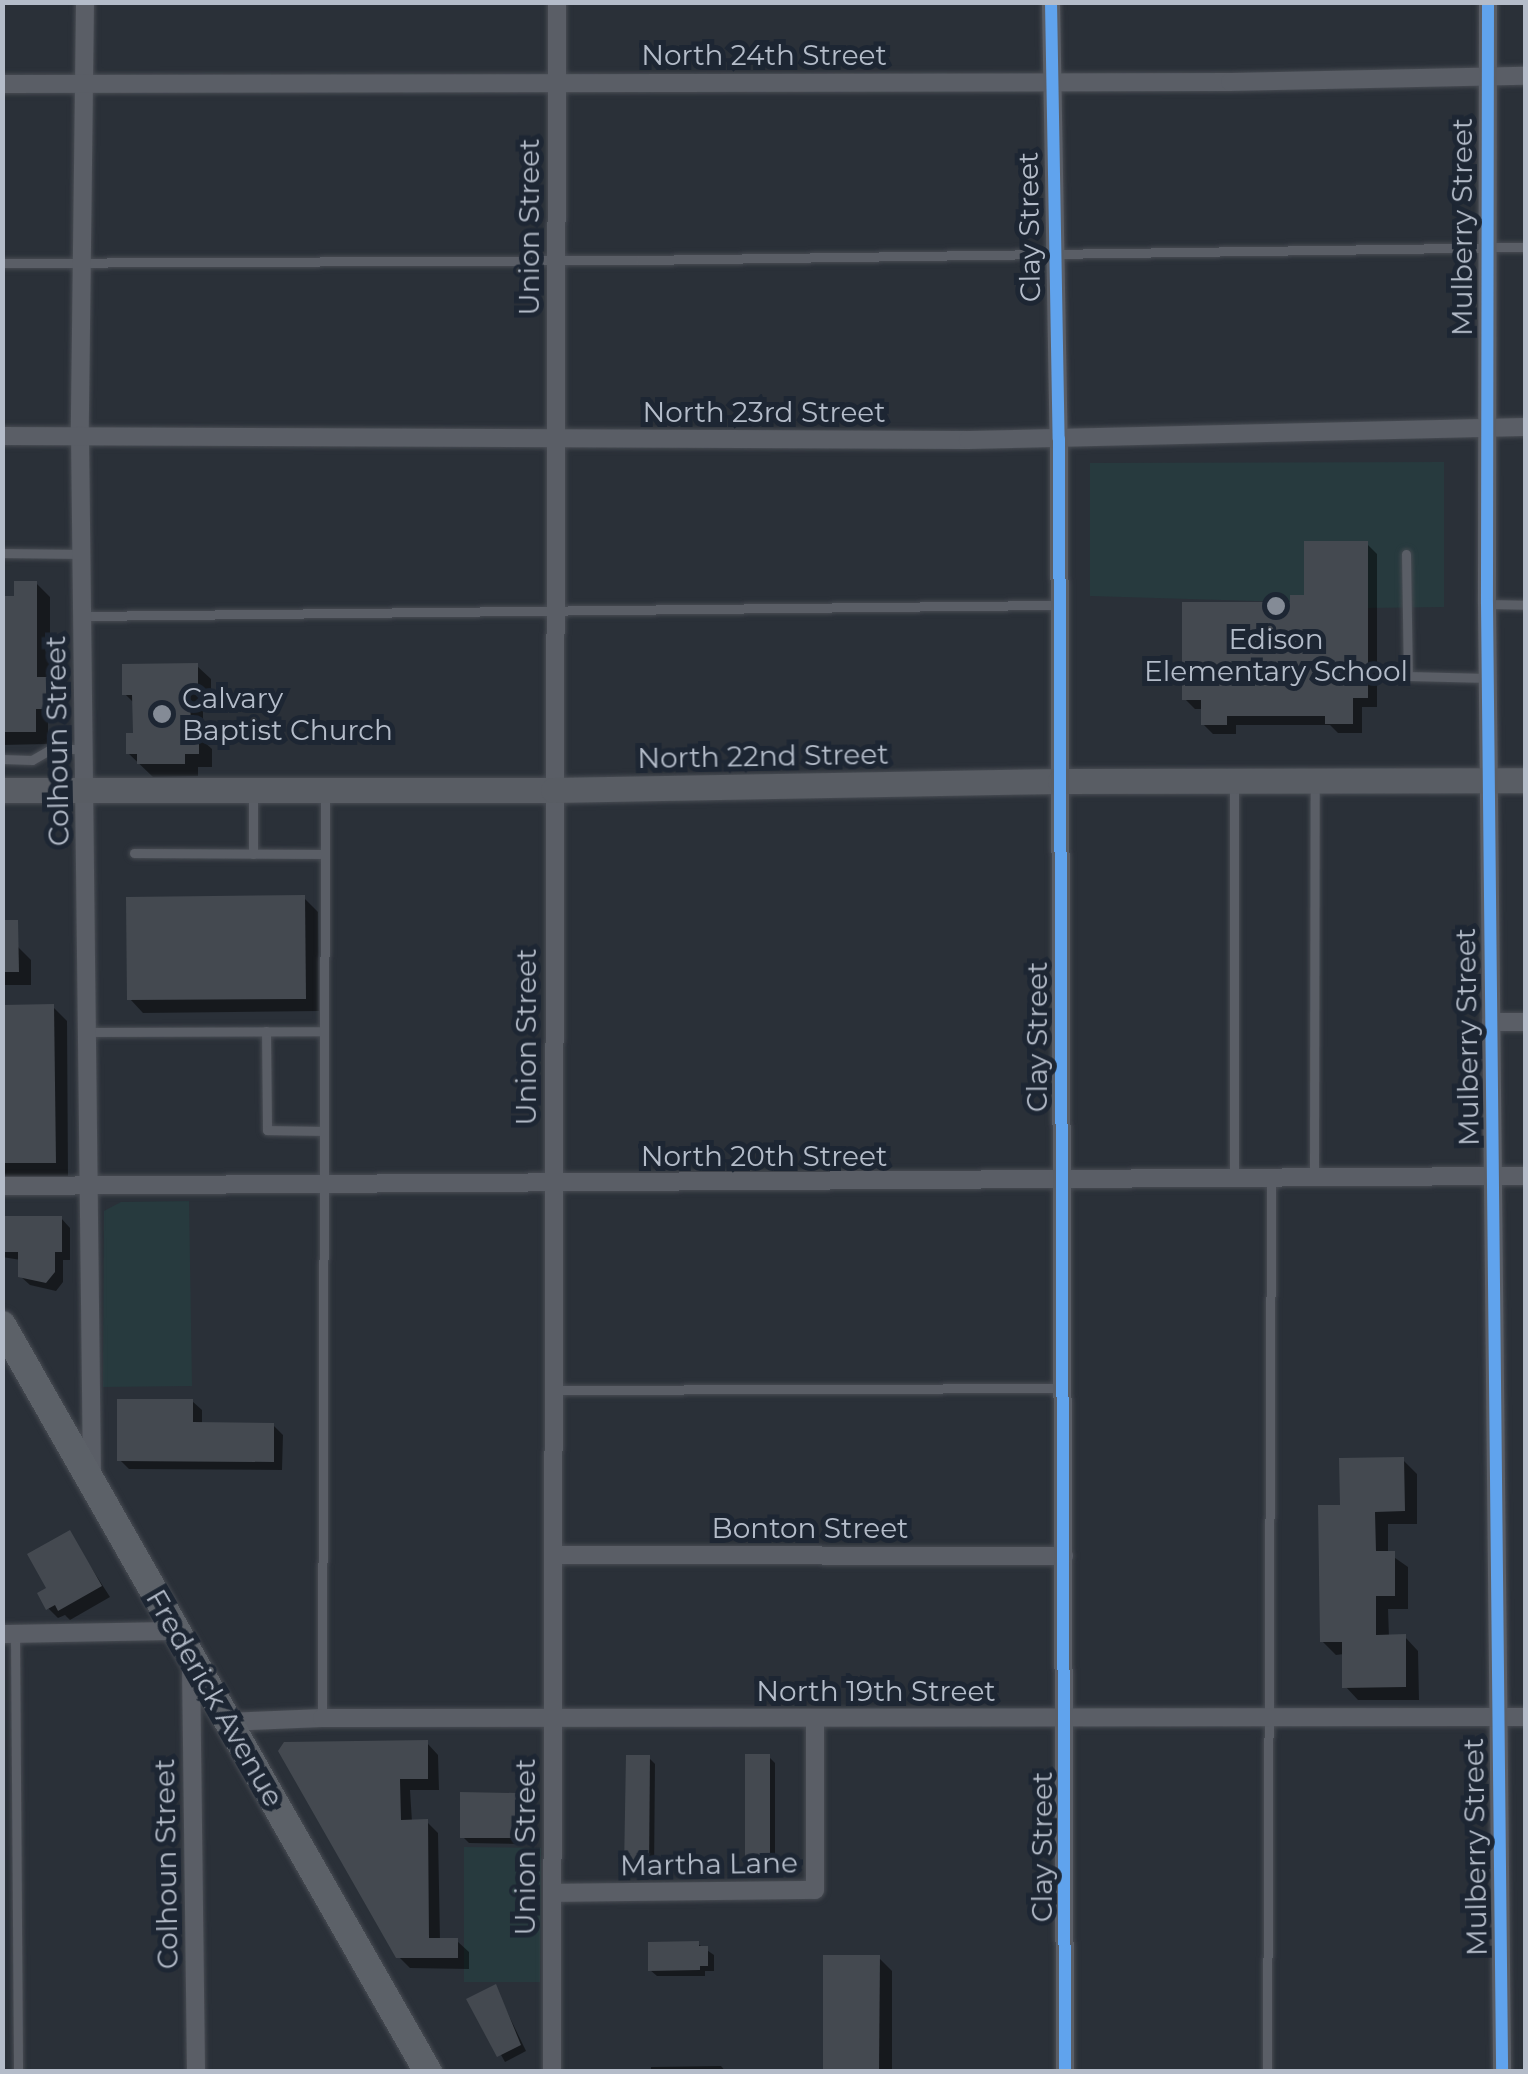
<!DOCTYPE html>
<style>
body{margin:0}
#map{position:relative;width:1528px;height:2074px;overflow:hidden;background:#2a3038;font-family:Montserrat,sans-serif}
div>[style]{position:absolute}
.green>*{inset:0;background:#273a3e}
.shadow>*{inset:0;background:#0007}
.building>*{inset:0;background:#444950}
.roads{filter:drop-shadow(0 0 2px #484c53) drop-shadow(0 0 2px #484c53)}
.service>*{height:9px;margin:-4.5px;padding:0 4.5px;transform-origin:4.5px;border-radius:4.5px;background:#5a5e66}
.minor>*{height:18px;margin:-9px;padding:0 9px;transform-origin:9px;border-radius:9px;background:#5a5e66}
.secondary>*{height:25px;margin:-12.5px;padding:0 12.5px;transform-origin:12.5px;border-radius:12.5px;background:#595d64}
.primary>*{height:28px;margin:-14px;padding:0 14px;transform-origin:14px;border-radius:14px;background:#5c6168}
.cycleway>*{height:12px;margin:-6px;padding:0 6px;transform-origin:6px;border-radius:6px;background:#60a3ed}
.dots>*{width:28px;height:28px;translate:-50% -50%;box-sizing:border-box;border:5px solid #1d2633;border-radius:50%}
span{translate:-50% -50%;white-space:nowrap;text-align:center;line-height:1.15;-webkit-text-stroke:10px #1d2633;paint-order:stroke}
.street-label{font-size:28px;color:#b4bcc9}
.poi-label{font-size:28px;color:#b4bcc9}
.left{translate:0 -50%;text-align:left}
.frame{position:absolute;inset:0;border:5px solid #b4bcc9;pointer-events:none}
</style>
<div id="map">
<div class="green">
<div style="clip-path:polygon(1444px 462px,1444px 607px,1368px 608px,1304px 541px,1304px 595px,1290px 595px,1290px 602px,1090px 596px,1090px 463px)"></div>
<div style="clip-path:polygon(189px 1201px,192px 1386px,103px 1387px,104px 1211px,121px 1202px)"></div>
<div style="clip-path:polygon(464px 1847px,541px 1848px,540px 1982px,464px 1982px)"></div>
</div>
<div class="shadow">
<div style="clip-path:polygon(1367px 544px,1377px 554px,1377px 707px,1362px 707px,1362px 733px,1338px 733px,1330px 725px,1236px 725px,1236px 734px,1213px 734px,1203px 724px,1203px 709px,1195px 709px,1185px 699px)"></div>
<div style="clip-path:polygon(36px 583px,50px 597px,50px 680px,68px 693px,68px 721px,48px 721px,48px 744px,2px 745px,2px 599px,17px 599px)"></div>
<div style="clip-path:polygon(197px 666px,211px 679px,211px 700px,203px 700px,203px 741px,212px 749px,212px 767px,198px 767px,198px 776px,153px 777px,128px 753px,135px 736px,135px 704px,125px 694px)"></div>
<div style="clip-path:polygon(304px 898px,318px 912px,319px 1011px,143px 1013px,130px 999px)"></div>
<div style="clip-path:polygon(2px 946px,17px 946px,31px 960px,31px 985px,2px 985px)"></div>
<div style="clip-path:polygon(2px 1007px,53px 1007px,67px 1021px,68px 1176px,2px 1176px)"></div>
<div style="clip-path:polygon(61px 1218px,70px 1228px,70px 1260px,63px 1260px,63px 1282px,56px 1291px,30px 1285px,20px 1276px,21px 1260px,2px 1257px,2px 1219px)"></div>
<div style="clip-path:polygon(192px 1401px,202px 1410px,202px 1425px,273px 1425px,283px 1435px,282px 1470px,129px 1469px,120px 1460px)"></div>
<div style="clip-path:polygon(1403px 1460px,1417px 1474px,1417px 1524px,1388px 1524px,1388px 1553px,1408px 1567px,1408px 1609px,1388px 1609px,1389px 1637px,1405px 1637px,1418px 1651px,1419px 1700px,1358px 1700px,1345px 1686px,1344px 1654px,1336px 1655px,1322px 1641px,1342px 1508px)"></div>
<div style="clip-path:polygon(69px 1533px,110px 1597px,70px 1620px,65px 1615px,58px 1618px,48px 1608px,49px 1589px)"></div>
<div style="clip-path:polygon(427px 1743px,438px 1755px,439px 1790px,410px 1790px,412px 1822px,427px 1822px,438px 1833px,440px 1941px,457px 1941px,469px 1952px,469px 1969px,410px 1968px,398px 1956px,281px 1751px)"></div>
<div style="clip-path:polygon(769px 1757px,775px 1763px,775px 1873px,754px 1873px,748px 1867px)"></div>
<div style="clip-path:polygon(649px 1758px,655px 1764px,654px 1874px,633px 1874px,627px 1868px)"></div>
<div style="clip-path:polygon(516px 1795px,522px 1802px,522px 1844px,469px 1843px,463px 1837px)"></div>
<div style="clip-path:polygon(698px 1944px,714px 1955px,714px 1971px,705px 1971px,705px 1976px,657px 1976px,650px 1970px)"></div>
<div style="clip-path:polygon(879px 1958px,892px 1971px,892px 2072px,825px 2072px)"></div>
<div style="clip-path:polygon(495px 1987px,526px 2051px,505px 2062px,470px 2000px)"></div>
<div style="clip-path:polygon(721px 2066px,726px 2072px,651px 2072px,651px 2067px)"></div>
</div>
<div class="building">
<div style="clip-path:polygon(1304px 541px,1368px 541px,1368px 698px,1353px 698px,1353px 724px,1325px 724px,1325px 716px,1227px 716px,1227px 725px,1201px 725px,1201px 700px,1182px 700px,1182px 602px,1290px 602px,1290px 595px,1304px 595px)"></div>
<div style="clip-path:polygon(14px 581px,37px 581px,37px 677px,55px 677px,55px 709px,36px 709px,36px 732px,2px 732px,2px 596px,14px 596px)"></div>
<div style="clip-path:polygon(198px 663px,198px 687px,190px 687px,191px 733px,199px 733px,199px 754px,185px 754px,185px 764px,137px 764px,137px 754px,126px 754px,126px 733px,133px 733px,132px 695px,122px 695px,122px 664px)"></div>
<div style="clip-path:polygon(305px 895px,306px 999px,127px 1000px,126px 897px)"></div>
<div style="clip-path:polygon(2px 920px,18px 920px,19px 972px,2px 972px)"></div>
<div style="clip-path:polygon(54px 1004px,56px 1163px,2px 1163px,2px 1005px)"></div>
<div style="clip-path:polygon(2px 1216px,62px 1216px,62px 1252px,55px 1252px,55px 1272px,46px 1283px,18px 1277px,18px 1252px,2px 1252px)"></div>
<div style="clip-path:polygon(117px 1399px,193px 1399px,193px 1422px,274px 1423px,274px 1462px,117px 1461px)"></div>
<div style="clip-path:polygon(1404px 1457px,1405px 1511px,1375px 1512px,1376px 1551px,1395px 1551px,1395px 1596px,1376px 1596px,1376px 1635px,1406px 1634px,1406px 1687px,1342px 1688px,1342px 1642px,1320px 1642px,1318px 1505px,1340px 1505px,1339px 1458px)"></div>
<div style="clip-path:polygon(70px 1530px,102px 1586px,58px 1611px,55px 1605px,46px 1610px,37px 1593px,46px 1588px,27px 1554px)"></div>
<div style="clip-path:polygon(428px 1740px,428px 1779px,400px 1779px,401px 1820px,428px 1819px,429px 1938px,458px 1938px,458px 1958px,396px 1958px,278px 1751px,284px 1742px)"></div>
<div style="clip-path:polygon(745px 1754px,770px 1754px,770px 1868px,745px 1868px)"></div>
<div style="clip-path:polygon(626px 1755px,650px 1755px,649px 1869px,624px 1869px)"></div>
<div style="clip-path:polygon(460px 1792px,517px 1793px,516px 1838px,460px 1838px)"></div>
<div style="clip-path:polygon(699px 1941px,699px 1946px,708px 1946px,708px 1966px,700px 1966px,700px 1970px,648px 1971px,648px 1942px)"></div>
<div style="clip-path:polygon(823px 1955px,880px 1955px,879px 2072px,823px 2072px)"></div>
<div style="clip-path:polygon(496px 1984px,521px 2045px,497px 2057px,466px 1999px)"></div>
</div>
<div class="roads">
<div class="service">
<div style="left:2px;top:263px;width:638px;rotate:-0.27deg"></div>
<div style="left:640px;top:260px;width:886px;rotate:-0.84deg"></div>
<div style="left:2px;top:553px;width:80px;rotate:0.7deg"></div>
<div style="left:1406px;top:554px;width:122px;rotate:89.1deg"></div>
<div style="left:1408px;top:676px;width:80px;rotate:1.4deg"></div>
<div style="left:1487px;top:604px;width:39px;rotate:1deg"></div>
<div style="left:83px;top:616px;width:975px;rotate:-0.65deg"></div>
<div style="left:2px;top:759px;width:30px;rotate:2deg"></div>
<div style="left:32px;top:760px;width:22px;rotate:-30deg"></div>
<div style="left:51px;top:749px;width:34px"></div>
<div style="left:1234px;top:782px;width:395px;rotate:90deg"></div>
<div style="left:253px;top:791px;width:63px;rotate:90deg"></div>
<div style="left:134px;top:853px;width:190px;rotate:0.3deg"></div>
<div style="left:266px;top:1031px;width:99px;rotate:89.4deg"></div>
<div style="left:267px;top:1130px;width:55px;rotate:1deg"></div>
<div style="left:87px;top:1032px;width:236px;rotate:-0.2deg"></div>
<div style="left:1314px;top:1176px;width:394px;rotate:-89.9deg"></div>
<div style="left:554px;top:1390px;width:510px;rotate:-0.22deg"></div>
<div style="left:15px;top:1634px;width:438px;rotate:89.6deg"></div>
<div style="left:322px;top:1718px;width:928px;rotate:-89.81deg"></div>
<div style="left:1267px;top:2072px;width:893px;rotate:-89.74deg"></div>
</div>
<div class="minor">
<div style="left:85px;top:2px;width:433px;rotate:90.7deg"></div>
<div style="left:80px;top:435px;width:1042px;rotate:89.34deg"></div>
<div style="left:1051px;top:2px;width:437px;rotate:89deg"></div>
<div style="left:1059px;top:439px;width:1633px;rotate:89.79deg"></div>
<div style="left:1488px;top:2px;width:602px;rotate:90.1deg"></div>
<div style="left:1487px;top:604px;width:1468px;rotate:89.41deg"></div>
<div style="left:2px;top:84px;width:1228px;rotate:-0.09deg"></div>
<div style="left:1230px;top:82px;width:296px;rotate:-1.2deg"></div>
<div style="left:2px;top:436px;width:966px;rotate:0.24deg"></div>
<div style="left:968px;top:440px;width:558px;rotate:-1.33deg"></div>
<div style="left:1491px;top:1022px;width:35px"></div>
<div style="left:2px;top:1186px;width:1524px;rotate:-0.38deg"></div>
<div style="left:555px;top:1555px;width:509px;rotate:0.11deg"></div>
<div style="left:2px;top:1634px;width:173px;rotate:-1deg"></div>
<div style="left:191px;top:1662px;width:410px;rotate:89.3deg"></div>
<div style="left:227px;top:1722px;width:95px;rotate:-2.4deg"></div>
<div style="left:322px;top:1718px;width:1204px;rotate:-0.05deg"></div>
<div style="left:553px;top:1893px;width:262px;rotate:-0.7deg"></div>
<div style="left:815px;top:1890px;width:171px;rotate:-90deg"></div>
<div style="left:552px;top:2072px;width:2070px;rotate:-89.86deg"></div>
</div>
<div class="secondary">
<div style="left:2px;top:790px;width:551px"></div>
<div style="left:553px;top:790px;width:507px;rotate:-1.02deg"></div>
<div style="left:1060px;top:781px;width:466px;rotate:-0.1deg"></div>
</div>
<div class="primary">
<div style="left:2px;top:1325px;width:860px;rotate:60.3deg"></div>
</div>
</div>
<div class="cycleway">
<div style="left:1051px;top:2px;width:437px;rotate:89deg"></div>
<div style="left:1059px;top:439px;width:1633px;rotate:89.79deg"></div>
<div style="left:1488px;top:2px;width:602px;rotate:90.1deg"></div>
<div style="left:1487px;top:604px;width:1468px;rotate:89.41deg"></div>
</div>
<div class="dots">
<div style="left:1276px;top:606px;background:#848b96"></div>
<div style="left:162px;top:714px;background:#848b96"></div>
</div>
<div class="street-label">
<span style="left:764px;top:55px">North 24th Street</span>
<span style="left:529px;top:227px;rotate:-90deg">Union Street</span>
<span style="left:1029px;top:227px;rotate:-91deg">Clay Street</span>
<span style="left:1462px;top:227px;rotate:-90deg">Mulberry Street</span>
<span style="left:764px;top:412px">North 23rd Street</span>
<span style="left:57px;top:741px;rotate:-91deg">Colhoun Street</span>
<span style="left:763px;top:756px;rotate:-1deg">North 22nd Street</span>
<span style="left:526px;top:1037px;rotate:-90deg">Union Street</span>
<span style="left:1037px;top:1037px;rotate:-90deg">Clay Street</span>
<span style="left:1467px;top:1037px;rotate:-91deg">Mulberry Street</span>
<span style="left:764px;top:1156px">North 20th Street</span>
<span style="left:810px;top:1528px">Bonton Street</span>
<span style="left:876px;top:1691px">North 19th Street</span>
<span style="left:215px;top:1698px;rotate:60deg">Frederick Avenue</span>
<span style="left:525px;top:1847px;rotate:-90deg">Union Street</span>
<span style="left:1042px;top:1847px;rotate:-90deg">Clay Street</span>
<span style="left:1475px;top:1847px;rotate:-91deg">Mulberry Street</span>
<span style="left:166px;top:1864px;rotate:-91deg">Colhoun Street</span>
<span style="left:709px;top:1864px;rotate:-1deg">Martha Lane</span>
</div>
<div class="poi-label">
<span style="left:1276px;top:655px">Edison<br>Elementary School</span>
<span class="left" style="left:182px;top:714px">Calvary<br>Baptist Church</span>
</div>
<div class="frame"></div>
</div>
